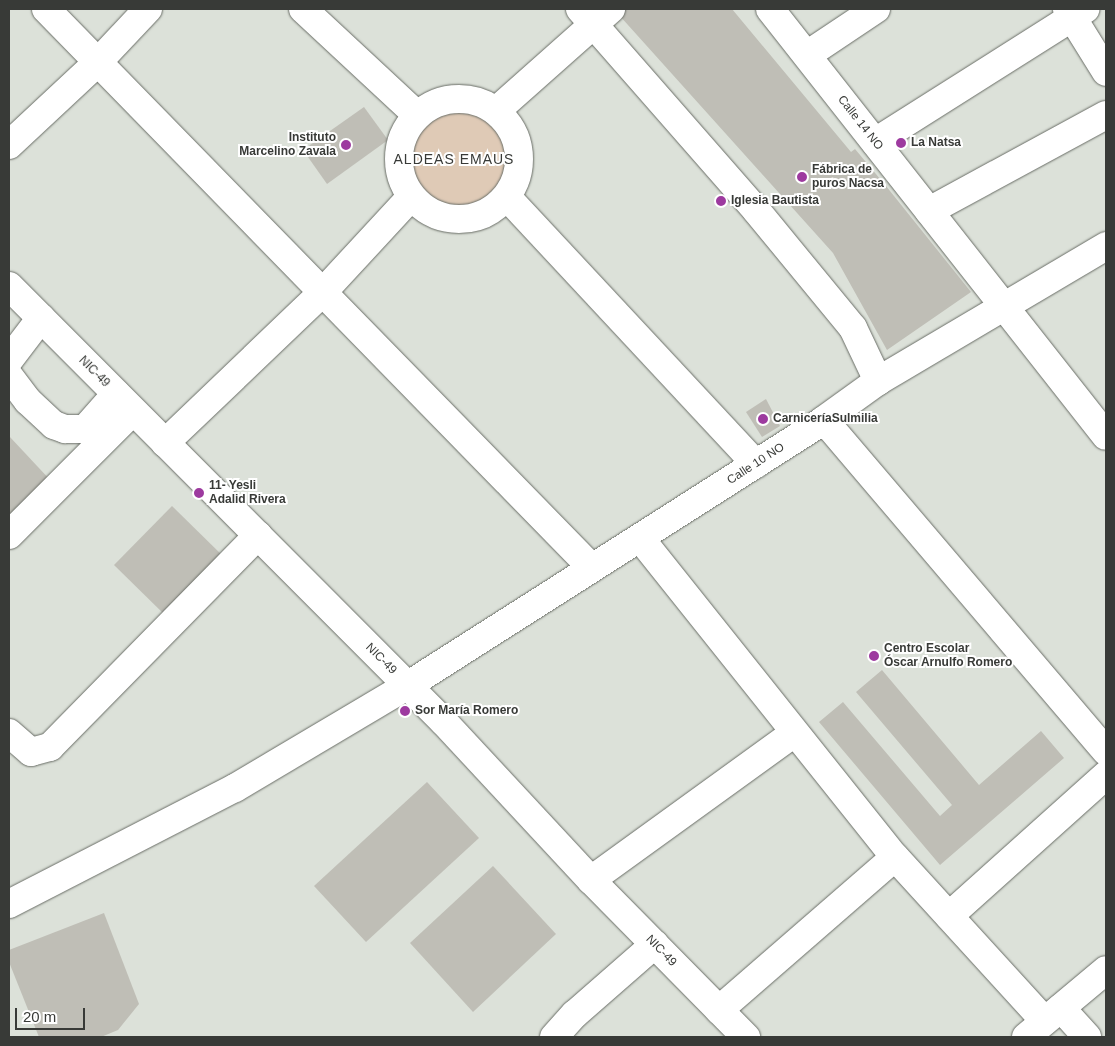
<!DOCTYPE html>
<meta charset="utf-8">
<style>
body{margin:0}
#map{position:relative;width:1115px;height:1046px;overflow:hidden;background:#dce1d9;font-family:Helvetica,sans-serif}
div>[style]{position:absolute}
.green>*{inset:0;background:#dfcab6}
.round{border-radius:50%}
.building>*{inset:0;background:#bfbeb6}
.roads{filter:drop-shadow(0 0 1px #696d66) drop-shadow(0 0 1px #696d66)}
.minor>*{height:28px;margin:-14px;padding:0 14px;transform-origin:14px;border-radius:14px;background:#fff}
.minor>.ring{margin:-14px;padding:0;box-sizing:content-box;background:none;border:28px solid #fff;border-radius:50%}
.dots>*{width:14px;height:14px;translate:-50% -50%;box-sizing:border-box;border:2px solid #fff;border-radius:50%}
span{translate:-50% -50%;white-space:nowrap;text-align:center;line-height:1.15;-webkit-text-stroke:4px #fff;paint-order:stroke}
.street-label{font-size:12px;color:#383a37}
.poi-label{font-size:12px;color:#383a37;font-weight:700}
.right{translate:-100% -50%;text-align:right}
.left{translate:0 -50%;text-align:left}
.neighbourhood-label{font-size:14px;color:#383a37;letter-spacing:1px}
.frame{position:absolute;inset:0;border:10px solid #383a37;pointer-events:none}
.scale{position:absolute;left:15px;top:1008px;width:70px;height:22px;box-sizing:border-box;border:2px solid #383a37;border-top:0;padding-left:6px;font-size:15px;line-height:18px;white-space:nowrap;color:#383a37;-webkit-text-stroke:4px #fff;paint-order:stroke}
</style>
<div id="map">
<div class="green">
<div class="round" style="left:411px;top:111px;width:96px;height:96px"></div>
</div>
<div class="building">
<div style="clip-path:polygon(626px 9px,732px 9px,851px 152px,855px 149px,886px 186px,971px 292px,887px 350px,833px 253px,619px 15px)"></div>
<div style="clip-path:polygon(364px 107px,388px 140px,327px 184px,303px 150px)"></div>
<div style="clip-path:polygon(766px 399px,780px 426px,762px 437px,746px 412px)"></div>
<div style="clip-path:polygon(9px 436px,53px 483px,9px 525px)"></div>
<div style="clip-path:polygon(172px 506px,226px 559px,168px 618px,114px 565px)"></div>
<div style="clip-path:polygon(882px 670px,979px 785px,1041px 731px,1064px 758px,940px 865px,819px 722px,843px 702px,940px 816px,952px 805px,856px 692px)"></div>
<div style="clip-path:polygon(427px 782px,479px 838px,366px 942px,314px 886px)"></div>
<div style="clip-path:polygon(493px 866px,556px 934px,473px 1012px,410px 943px)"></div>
<div style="clip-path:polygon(104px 913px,139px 1004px,118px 1030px,101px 1037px,39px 1037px,9px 962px,9px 950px)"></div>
</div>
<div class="roads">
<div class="minor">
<div style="left:46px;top:9px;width:780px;rotate:45.68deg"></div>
<div style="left:303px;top:9px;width:156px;rotate:42.9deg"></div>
<div style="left:580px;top:9px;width:267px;rotate:48.8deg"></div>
<div style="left:756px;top:210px;width:153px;rotate:50.6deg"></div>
<div style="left:853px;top:328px;width:59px;rotate:64.7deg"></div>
<div style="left:770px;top:9px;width:543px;rotate:51.8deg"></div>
<div style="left:1067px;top:9px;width:74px;rotate:58.2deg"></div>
<div style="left:807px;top:55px;width:83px;rotate:-33.7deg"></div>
<div class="ring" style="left:399px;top:99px;width:92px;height:92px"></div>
<div style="left:496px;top:111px;width:154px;rotate:-41.6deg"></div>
<div style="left:875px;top:142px;width:249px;rotate:-32.3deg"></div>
<div style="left:9px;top:145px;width:122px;rotate:-43deg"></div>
<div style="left:98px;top:62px;width:73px;rotate:-46.7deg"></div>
<div style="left:507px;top:197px;width:365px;rotate:47deg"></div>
<div style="left:929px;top:211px;width:201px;rotate:-28.5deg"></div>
<div style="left:9px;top:286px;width:616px;rotate:45.07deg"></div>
<div style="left:444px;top:722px;width:216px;rotate:47.1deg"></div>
<div style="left:591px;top:880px;width:221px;rotate:45.4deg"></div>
<div style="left:9px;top:360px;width:53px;rotate:-52.7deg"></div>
<div style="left:9px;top:376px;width:31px;rotate:53deg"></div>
<div style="left:28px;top:401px;width:35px;rotate:43deg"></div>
<div style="left:54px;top:425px;width:12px;rotate:20deg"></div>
<div style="left:65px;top:429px;width:20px"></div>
<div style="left:85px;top:429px;width:47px;rotate:-48.5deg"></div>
<div style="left:824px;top:420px;width:435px;rotate:49.6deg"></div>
<div style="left:165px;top:443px;width:219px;rotate:-43.7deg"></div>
<div style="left:323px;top:292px;width:129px;rotate:-47.2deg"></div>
<div style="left:9px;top:535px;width:175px;rotate:-45deg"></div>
<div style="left:640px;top:538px;width:408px;rotate:51.4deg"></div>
<div style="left:895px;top:857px;width:222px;rotate:47.6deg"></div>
<div style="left:9px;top:733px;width:29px;rotate:41deg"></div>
<div style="left:31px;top:752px;width:20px;rotate:-15deg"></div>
<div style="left:50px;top:747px;width:297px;rotate:-45.5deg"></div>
<div style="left:591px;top:880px;width:251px;rotate:-35.9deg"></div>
<div style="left:9px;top:904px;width:254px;rotate:-27.2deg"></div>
<div style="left:235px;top:788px;width:200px;rotate:-30.7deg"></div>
<div style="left:407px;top:686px;width:495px;rotate:-32.5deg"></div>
<div style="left:824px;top:420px;width:67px;rotate:-35.8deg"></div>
<div style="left:878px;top:381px;width:265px;rotate:-30.6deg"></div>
<div style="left:949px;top:916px;width:211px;rotate:-41.9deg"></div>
<div style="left:1061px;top:1008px;width:39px;rotate:48deg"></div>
<div style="left:719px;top:1010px;width:233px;rotate:-41deg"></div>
<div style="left:554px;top:1037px;width:31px;rotate:-48deg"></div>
<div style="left:575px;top:1014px;width:106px;rotate:-41.2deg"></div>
<div style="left:1026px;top:1037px;width:104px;rotate:-39.9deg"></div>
</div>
</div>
<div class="dots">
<div style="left:901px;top:143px;background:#9d3a9f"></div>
<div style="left:346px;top:145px;background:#9d3a9f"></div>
<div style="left:802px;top:177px;background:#9d3a9f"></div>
<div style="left:721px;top:201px;background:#9d3a9f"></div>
<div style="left:763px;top:419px;background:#9d3a9f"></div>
<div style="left:199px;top:493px;background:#9d3a9f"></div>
<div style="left:874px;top:656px;background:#9d3a9f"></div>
<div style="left:405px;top:711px;background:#9d3a9f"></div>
</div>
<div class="street-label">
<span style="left:860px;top:123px;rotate:52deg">Calle 14 NO</span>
<span style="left:94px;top:372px;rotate:45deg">NIC-49</span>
<span style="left:756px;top:464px;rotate:-33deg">Calle 10 NO</span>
<span style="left:381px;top:659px;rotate:45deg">NIC-49</span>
<span style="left:661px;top:951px;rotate:46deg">NIC-49</span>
</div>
<div class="poi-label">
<span class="right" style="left:336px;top:145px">Instituto<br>Marcelino Zavala</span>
<span class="left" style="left:911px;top:143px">La Natsa</span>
<span class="left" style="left:812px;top:177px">Fábrica de<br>puros Nacsa</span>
<span class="left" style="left:731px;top:201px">Iglesia Bautista</span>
<span class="left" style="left:773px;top:419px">CarniceríaSulmilia</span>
<span class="left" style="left:209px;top:493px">11- Yesli<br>Adalid Rivera</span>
<span class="left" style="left:884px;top:656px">Centro Escolar<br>Óscar Arnulfo Romero</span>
<span class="left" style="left:415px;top:711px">Sor María Romero</span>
</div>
<div class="neighbourhood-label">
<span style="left:454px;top:159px">ALDEAS EMAUS</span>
</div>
<div class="frame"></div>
<div class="scale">20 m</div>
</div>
